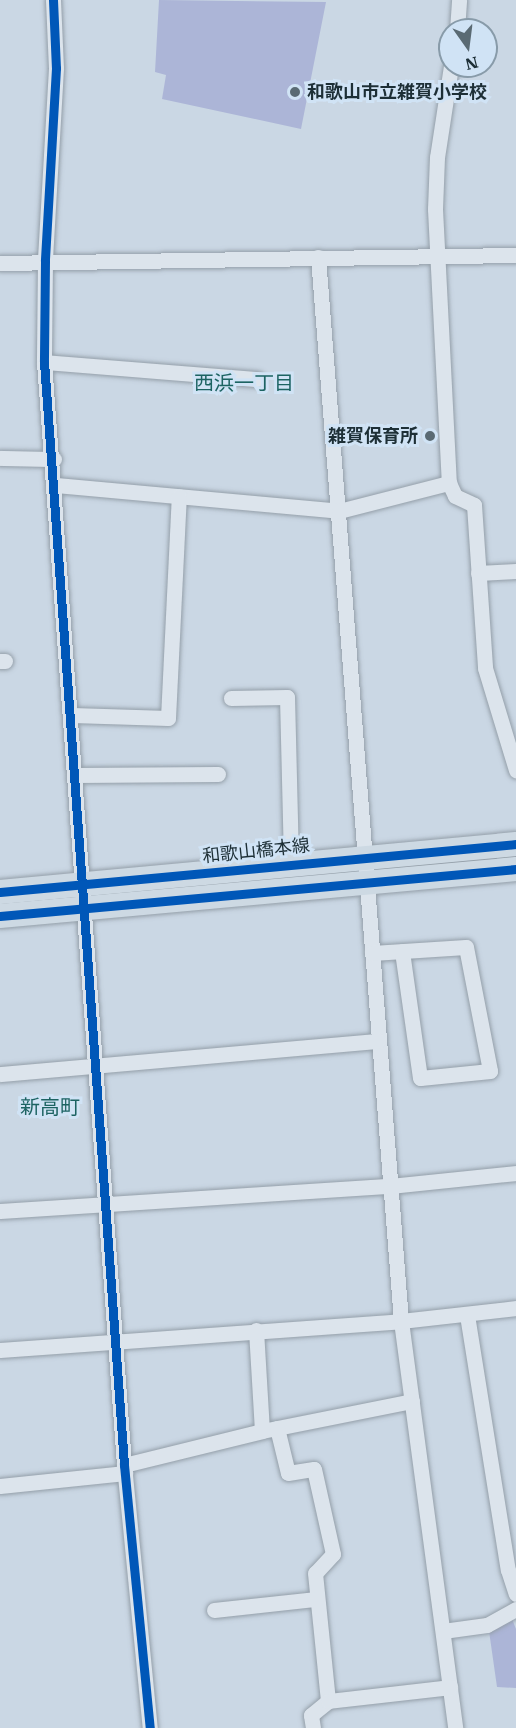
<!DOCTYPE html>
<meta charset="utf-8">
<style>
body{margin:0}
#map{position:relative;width:516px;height:1728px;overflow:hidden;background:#cad7e4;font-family:"IBM Plex Serif","Noto Sans JP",serif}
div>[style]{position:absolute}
.green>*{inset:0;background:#acb5d7}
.roads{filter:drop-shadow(0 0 2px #949fa9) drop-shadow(0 0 2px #949fa9)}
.street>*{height:15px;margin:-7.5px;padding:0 7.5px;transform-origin:7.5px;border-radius:7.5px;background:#dce4ec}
.primary>*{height:24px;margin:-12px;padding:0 12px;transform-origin:12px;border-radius:12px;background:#cdd9e3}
.cycleway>*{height:9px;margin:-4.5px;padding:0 4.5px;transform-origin:4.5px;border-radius:4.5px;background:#0057b8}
.dots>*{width:16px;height:16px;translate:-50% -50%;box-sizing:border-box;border:3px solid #d0e3f5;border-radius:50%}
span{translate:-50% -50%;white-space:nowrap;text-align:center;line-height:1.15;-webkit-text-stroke:6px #d0e3f5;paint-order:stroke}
.poi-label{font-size:18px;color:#1d2f36;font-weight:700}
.left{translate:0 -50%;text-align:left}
.right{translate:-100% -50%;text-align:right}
.street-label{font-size:18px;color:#1d2f36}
.neighbourhood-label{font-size:20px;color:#1c6362}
.north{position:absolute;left:438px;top:18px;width:60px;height:60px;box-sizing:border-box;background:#d0e3f5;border:2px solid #889ba9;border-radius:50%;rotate:166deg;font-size:16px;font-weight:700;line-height:24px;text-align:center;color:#1d2f36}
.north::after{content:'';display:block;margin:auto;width:21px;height:27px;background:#5a6a73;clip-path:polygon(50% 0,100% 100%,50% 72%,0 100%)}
</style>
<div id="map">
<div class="green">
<div style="clip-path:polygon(159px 0,326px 2px,301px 129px,162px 99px,166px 75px,155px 72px)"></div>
<div style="clip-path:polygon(512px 1619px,516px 1629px,516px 1688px,497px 1687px,489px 1631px)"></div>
</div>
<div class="roads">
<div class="street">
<div style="left:53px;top:0;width:68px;rotate:87.5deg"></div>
<div style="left:56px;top:68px;width:193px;rotate:93.3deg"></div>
<div style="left:45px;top:261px;width:101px;rotate:90.6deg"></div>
<div style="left:44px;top:362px;width:1106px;rotate:85.85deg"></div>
<div style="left:124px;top:1465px;width:264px;rotate:84.4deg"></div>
<div style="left:457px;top:30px;width:30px;rotate:-86deg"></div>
<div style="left:451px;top:66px;width:92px;rotate:98.7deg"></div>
<div style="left:437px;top:157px;width:52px;rotate:92.2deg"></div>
<div style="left:435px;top:209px;width:274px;rotate:87.1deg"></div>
<div style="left:449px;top:483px;width:14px;rotate:65deg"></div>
<div style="left:455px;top:496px;width:21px;rotate:25deg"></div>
<div style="left:474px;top:505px;width:163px;rotate:86.1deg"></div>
<div style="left:485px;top:668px;width:107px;rotate:73.1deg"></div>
<div style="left:318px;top:257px;width:1067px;rotate:85.54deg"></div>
<div style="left:401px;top:1321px;width:411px;rotate:82.4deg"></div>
<div style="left:0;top:263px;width:516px;rotate:-0.89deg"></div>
<div style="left:44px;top:362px;width:214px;rotate:4.6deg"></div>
<div style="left:0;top:458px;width:54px;rotate:1.1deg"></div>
<div style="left:56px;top:485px;width:284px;rotate:5.2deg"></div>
<div style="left:339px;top:511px;width:114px;rotate:-14.3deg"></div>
<div style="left:478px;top:573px;width:38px;rotate:-3deg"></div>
<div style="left:0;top:661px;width:5px"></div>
<div style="left:231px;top:698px;width:56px;rotate:-1deg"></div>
<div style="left:287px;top:697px;width:167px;rotate:88.6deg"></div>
<div style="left:72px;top:715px;width:96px;rotate:1.8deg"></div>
<div style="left:168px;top:718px;width:222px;rotate:-87.2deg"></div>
<div style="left:76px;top:775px;width:142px;rotate:-0.4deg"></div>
<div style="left:372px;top:953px;width:94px;rotate:-3.7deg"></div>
<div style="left:466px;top:947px;width:126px;rotate:79deg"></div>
<div style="left:490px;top:1071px;width:70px;rotate:174.3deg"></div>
<div style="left:420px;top:1078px;width:128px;rotate:-98.1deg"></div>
<div style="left:0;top:1074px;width:379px;rotate:-5deg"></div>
<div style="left:0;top:1211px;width:391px;rotate:-3.7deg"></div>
<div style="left:390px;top:1186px;width:127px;rotate:-5.9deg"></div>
<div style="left:467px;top:1315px;width:258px;rotate:80.9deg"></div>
<div style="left:508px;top:1570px;width:25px;rotate:72deg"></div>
<div style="left:256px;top:1330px;width:101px;rotate:86.6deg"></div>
<div style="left:262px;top:1431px;width:153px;rotate:-11.3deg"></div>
<div style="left:0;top:1350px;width:402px;rotate:-4.1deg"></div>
<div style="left:401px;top:1321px;width:116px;rotate:-6.4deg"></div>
<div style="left:277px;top:1428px;width:46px;rotate:76.3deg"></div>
<div style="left:288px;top:1473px;width:26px;rotate:-9deg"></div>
<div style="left:314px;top:1469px;width:87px;rotate:77.4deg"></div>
<div style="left:333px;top:1554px;width:26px;rotate:133deg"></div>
<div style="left:315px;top:1573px;width:129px;rotate:84.2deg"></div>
<div style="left:124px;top:1465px;width:142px;rotate:-13.8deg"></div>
<div style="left:0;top:1486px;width:126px;rotate:-5.9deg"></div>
<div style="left:214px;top:1610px;width:103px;rotate:-6.2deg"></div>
<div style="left:443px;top:1631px;width:44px;rotate:-7.8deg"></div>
<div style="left:487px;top:1625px;width:33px;rotate:-29deg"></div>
<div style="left:313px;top:1728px;width:13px;rotate:-99deg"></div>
<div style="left:311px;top:1715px;width:22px;rotate:-39deg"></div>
<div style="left:328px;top:1701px;width:123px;rotate:-6.5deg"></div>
</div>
<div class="primary">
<div style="left:0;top:892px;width:518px;rotate:-5.31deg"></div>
<div style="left:0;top:916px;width:518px;rotate:-5.2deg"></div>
</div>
</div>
<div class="cycleway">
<div style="left:53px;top:0;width:68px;rotate:87.5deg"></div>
<div style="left:56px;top:68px;width:193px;rotate:93.3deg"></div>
<div style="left:45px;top:261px;width:101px;rotate:90.6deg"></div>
<div style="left:44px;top:362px;width:1106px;rotate:85.85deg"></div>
<div style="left:124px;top:1465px;width:264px;rotate:84.4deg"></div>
<div style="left:0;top:892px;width:518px;rotate:-5.31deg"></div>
<div style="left:0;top:916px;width:518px;rotate:-5.2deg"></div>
</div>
<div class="dots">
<div style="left:295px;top:92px;background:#5a6a73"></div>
<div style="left:430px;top:436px;background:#5a6a73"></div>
</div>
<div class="poi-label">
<span class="left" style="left:307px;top:92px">和歌山市立雑賀小学校</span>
<span class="right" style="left:418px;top:436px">雑賀保育所</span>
</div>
<div class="street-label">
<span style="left:256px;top:851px;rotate:-6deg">和歌山橋本線</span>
</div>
<div class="neighbourhood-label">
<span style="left:244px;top:382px">西浜一丁目</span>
<span style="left:50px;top:1106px">新高町</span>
</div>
<div class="north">N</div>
</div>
